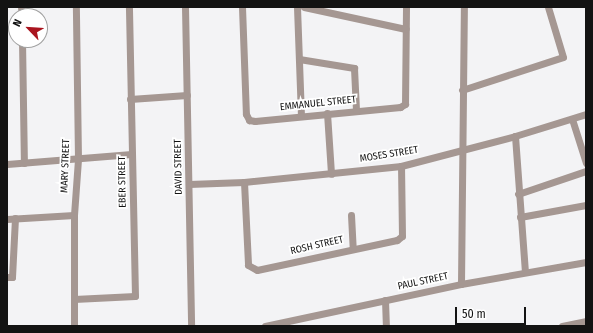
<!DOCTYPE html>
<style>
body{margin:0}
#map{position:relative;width:593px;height:333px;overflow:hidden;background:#f3f3f5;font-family:"Fira Sans Condensed",sans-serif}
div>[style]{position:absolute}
.minor>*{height:7px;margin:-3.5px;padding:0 3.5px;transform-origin:3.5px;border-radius:3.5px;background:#a59792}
span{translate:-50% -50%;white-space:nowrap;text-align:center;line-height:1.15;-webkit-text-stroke:3.5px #fff;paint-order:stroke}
.street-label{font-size:10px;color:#131313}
.frame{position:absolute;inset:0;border:8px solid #131313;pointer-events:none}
.north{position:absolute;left:8px;top:8px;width:40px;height:40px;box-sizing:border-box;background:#fff;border:1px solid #a1a1a1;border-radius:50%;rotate:295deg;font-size:11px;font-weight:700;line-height:16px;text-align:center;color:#131313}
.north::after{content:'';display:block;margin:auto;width:14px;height:18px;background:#aa151f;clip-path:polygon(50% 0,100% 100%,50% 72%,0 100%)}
.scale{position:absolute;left:455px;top:307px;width:71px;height:18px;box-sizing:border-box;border:2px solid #131313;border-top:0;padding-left:5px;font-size:12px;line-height:14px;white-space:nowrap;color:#131313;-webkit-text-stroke:3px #fff;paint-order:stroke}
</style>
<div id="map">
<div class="minor">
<div style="left:21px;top:7px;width:9px;rotate:84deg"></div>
<div style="left:185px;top:7px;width:319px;rotate:88.9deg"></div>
<div style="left:242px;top:7px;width:107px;rotate:87.9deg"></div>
<div style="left:246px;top:114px;width:7px;rotate:63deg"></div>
<div style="left:249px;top:120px;width:6px;rotate:9deg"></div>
<div style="left:255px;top:121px;width:146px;rotate:-5.5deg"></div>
<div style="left:400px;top:107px;width:6px;rotate:-31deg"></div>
<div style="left:405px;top:104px;width:97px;rotate:-89.4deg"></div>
<div style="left:297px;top:7px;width:109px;rotate:87.9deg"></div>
<div style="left:304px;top:7px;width:104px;rotate:12.2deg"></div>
<div style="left:22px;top:40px;width:123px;rotate:89.1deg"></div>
<div style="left:299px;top:59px;width:56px;rotate:9.3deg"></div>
<div style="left:354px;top:68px;width:42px;rotate:87.3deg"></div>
<div style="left:462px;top:90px;width:106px;rotate:-18.1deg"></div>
<div style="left:563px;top:57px;width:52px;rotate:-106.7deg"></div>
<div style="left:130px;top:99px;width:57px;rotate:-4deg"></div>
<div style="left:327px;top:113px;width:61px;rotate:86.2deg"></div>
<div style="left:572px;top:119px;width:46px;rotate:72.3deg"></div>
<div style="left:515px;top:136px;width:136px;rotate:85.8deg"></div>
<div style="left:7px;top:164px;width:125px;rotate:-4.6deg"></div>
<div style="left:244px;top:182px;width:83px;rotate:87.2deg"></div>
<div style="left:248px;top:265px;width:10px;rotate:29deg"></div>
<div style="left:257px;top:270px;width:143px;rotate:-12.1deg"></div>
<div style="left:397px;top:240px;width:6px;rotate:-39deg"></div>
<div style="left:402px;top:236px;width:70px;rotate:-90.8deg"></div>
<div style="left:189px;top:184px;width:55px;rotate:-2.1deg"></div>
<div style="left:244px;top:182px;width:158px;rotate:-5.8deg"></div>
<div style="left:401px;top:166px;width:118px;rotate:-14.7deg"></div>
<div style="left:515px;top:136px;width:74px;rotate:-17.2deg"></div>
<div style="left:518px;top:194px;width:72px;rotate:-18.7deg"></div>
<div style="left:351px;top:215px;width:33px;rotate:87deg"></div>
<div style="left:520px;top:217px;width:67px;rotate:-10.3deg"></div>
<div style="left:7px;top:219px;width:67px;rotate:-3.4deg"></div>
<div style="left:7px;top:277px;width:5px"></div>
<div style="left:12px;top:277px;width:59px;rotate:-87.1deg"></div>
<div style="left:461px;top:284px;width:277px;rotate:-89.4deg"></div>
<div style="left:74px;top:299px;width:61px;rotate:-2.8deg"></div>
<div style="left:135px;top:296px;width:289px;rotate:-91.2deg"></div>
<div style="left:385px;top:300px;width:26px;rotate:88deg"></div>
<div style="left:74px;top:326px;width:111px;rotate:-90deg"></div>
<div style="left:74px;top:215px;width:56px;rotate:-85.9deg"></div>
<div style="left:78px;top:159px;width:152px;rotate:-90.8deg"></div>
<div style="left:265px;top:326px;width:200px;rotate:-12.1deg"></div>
<div style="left:461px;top:284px;width:127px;rotate:-10deg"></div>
<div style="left:562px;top:326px;width:25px;rotate:-12deg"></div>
</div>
<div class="street-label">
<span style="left:318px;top:104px;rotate:-6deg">EMMANUEL STREET</span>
<span style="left:389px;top:155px;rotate:-9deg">MOSES STREET</span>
<span style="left:66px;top:166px;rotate:-88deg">MARY STREET</span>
<span style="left:179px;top:167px;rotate:-91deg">DAVID STREET</span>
<span style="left:123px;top:182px;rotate:-91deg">EBER STREET</span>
<span style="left:317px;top:246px;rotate:-13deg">ROSH STREET</span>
<span style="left:423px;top:282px;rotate:-12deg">PAUL STREET</span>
</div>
<div class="frame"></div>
<div class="north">N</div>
<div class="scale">50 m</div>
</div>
